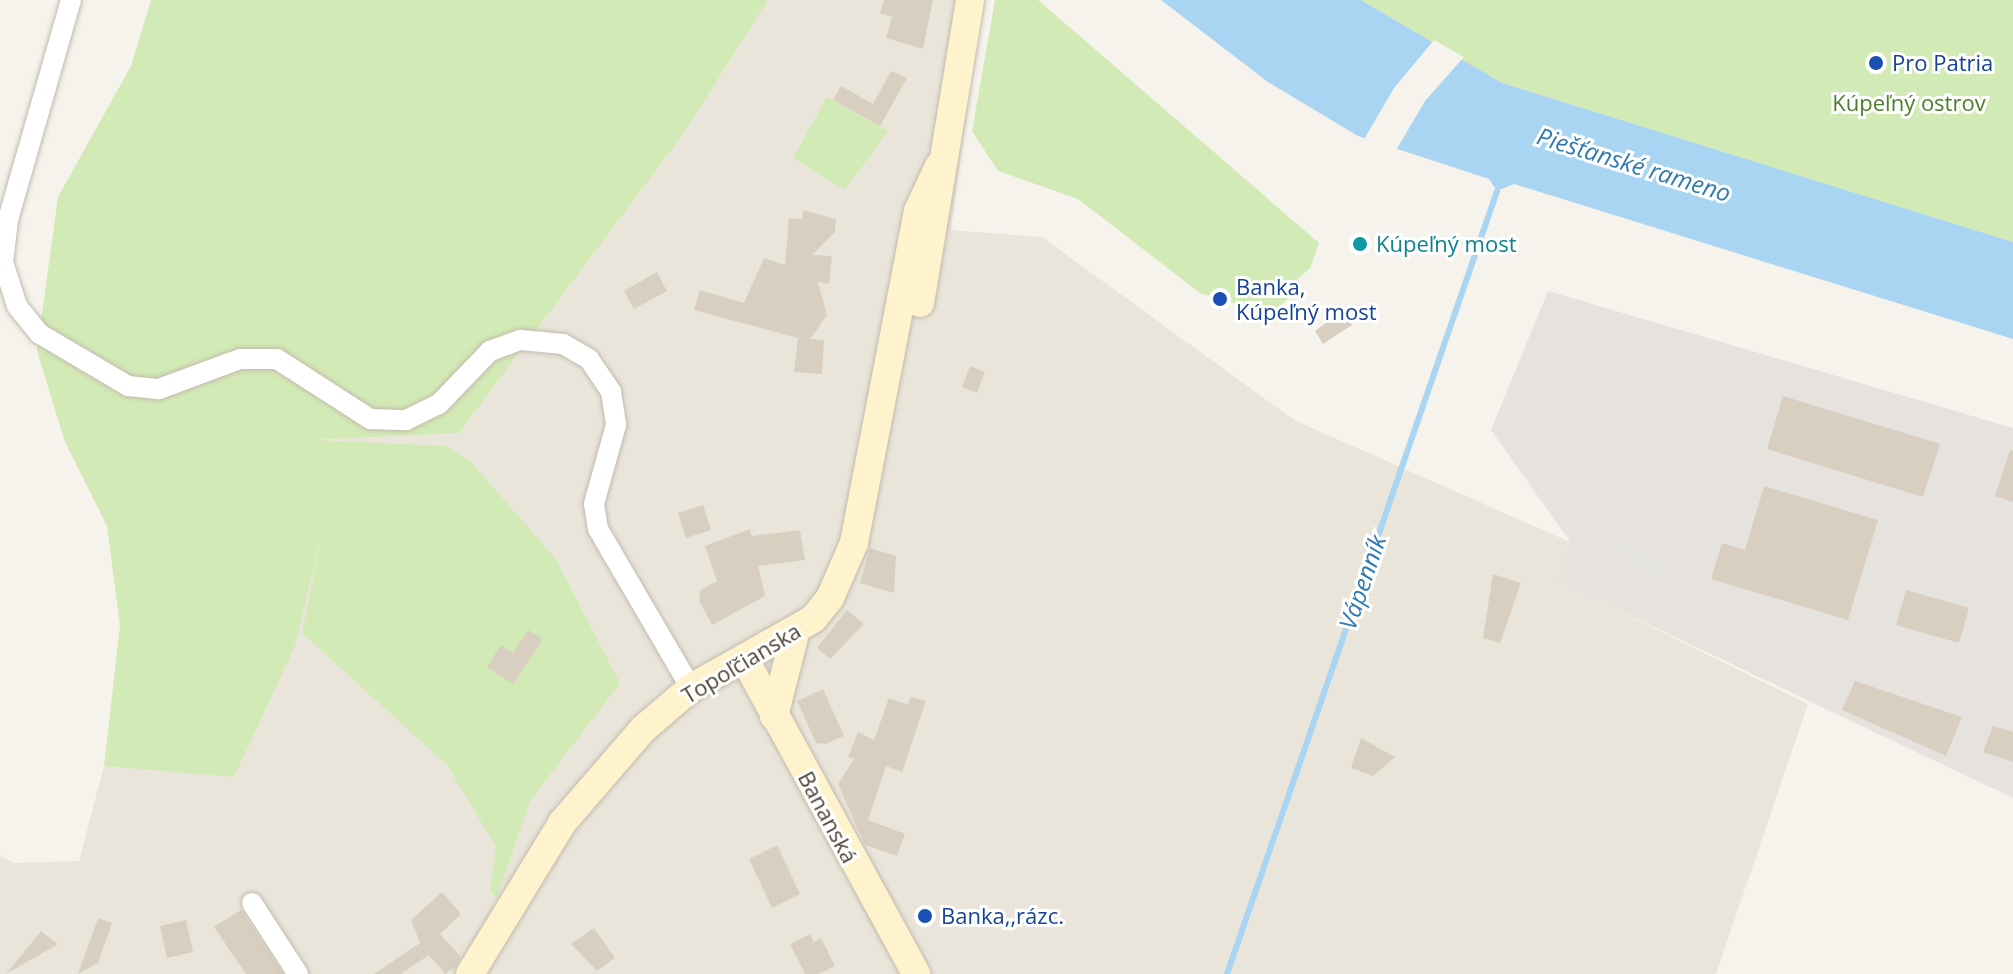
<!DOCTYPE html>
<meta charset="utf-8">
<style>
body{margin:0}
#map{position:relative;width:2013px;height:974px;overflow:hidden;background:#f6f3ec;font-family:"Open Sans",sans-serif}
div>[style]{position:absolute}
.residential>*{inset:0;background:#eae5da}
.industrial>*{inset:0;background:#e6e2dd}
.green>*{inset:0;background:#d2eab5}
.parking>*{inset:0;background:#e5e3e0}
.water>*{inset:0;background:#a9d4f2}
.pier>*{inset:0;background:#f6f3ec}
.stream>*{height:6px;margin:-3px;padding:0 3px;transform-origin:3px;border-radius:3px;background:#a9d4f2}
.building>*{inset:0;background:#d8cfc1}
.roads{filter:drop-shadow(0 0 2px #c2bbae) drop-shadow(0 0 2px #c2bbae)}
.minor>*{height:20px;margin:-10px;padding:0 10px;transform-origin:10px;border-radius:10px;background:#fff}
.secondary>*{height:28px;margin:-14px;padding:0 14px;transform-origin:14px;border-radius:14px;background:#fff3cd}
.dots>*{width:22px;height:22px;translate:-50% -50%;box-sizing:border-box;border:4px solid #fff;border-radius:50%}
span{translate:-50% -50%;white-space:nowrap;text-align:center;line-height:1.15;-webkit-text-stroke:6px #fff;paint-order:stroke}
.transit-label{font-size:22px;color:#164399}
.left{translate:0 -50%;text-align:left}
.park-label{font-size:22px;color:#4a7f2a}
.culture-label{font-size:22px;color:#0d838f}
.street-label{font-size:22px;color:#4b4439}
.water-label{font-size:24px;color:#2e7ab2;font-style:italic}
</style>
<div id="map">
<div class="residential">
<div style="clip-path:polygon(768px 0,982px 0,951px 230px,1042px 237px,1294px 420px,1572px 543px,1558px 581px,1808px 704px,1716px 974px,0 974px,0 855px,14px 863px,79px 861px,104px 766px,234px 776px,323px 530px,313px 440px,459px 433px,684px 133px)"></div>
</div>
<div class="industrial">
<div style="clip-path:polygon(1548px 291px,2013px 428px,2013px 798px,1557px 581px,1571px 543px,1491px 430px)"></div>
</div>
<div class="green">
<div style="clip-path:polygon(151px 0,768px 0,684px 133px,459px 433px,313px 440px,446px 446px,470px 461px,555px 558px,620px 683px,530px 801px,497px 897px,490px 892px,496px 847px,447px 765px,302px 633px,323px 529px,295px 646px,234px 777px,104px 766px,120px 625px,107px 526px,65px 442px,37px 351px,58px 197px,131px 66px)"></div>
<div style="clip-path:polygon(995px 0,1038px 0,1319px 243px,1310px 268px,1289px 287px,1293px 295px,1278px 307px,1246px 307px,1200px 293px,1078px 199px,998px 171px,972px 131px)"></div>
<div style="clip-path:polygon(1361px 0,2013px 0,2013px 242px,1502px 83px)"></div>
<div style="clip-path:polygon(827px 97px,888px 131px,845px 190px,793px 158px)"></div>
</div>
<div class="parking">
<div style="clip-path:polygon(1599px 535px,1676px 563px,1669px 587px,1601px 543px)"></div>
</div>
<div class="water">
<div style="clip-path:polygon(1161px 0,1361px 0,1502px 83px,2013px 242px,2013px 339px,1514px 184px,1497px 191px,1489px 179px,1358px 136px,1268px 82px)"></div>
</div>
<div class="pier">
<div style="clip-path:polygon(1434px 40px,1464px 57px,1425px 101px,1395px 152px,1363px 141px,1394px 88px)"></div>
</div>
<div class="stream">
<div style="left:1227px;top:974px;width:828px;rotate:-70.97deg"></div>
</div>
<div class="building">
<div style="clip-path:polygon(884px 0,933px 0,923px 49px,886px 38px,892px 17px,880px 13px)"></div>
<div style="clip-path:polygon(891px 71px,907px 78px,880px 126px,833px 100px,841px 86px,873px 104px)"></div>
<div style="clip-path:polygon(803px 210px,836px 219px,835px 232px,812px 255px,832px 256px,829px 284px,818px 282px,827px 315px,810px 339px,824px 340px,822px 374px,794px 372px,798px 338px,694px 310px,700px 290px,744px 303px,764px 258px,785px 265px,789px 218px,802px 219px)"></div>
<div style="clip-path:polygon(657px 272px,667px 291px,634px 309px,624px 291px)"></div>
<div style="clip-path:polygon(1342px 311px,1352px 325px,1323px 344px,1315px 331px)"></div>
<div style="clip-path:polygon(970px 366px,985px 372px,977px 393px,962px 387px)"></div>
<div style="clip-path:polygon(1783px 396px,1940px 444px,1923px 497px,1767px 449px)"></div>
<div style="clip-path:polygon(2010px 450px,2013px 451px,2013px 502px,1995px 496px)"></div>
<div style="clip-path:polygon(1764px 486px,1878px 520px,1848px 620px,1711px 579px,1722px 543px,1745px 550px)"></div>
<div style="clip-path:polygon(703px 505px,711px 530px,686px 538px,678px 513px)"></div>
<div style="clip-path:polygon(750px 529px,752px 536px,800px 530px,805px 560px,758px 566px,765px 596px,712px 625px,699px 600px,700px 590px,717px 581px,705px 546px)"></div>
<div style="clip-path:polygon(870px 548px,896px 556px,894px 593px,860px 583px)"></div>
<div style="clip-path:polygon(1493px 574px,1521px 583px,1500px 643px,1483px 638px)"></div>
<div style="clip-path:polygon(1906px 590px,1969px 608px,1959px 643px,1896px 625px)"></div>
<div style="clip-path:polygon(847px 610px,864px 624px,830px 659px,817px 648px)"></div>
<div style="clip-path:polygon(528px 630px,543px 639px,513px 684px,487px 667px,501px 645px,513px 653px)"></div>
<div style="clip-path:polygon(1855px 681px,1962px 717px,1946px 756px,1842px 710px)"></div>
<div style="clip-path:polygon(823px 689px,844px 736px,825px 744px,816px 743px,797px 701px)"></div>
<div style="clip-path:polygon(911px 697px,926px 701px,902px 772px,886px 766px,868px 820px,905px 834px,897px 856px,865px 845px,838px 784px,854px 759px,848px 757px,858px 732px,874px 740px,889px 698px,908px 705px)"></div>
<div style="clip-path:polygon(1993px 726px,2013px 732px,2013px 762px,1983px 752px)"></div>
<div style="clip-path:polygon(1361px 738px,1395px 757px,1373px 776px,1351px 768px)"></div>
<div style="clip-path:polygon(777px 845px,800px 894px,772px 908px,749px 859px)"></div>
<div style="clip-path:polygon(442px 892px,461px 914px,440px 934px,461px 957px,455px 967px,445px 974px,429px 955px,401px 974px,374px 974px,420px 943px,411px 920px)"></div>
<div style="clip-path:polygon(241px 910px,283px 974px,246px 974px,214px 927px)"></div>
<div style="clip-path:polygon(98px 918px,112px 923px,98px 963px,78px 974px)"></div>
<div style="clip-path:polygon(186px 920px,193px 952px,167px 958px,160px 926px)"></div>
<div style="clip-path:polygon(594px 928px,615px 958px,597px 971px,571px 944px)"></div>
<div style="clip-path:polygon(41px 931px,58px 944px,6px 974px)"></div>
<div style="clip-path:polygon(810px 934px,814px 942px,821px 938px,835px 966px,819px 974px,805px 974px,790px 944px)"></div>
</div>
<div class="roads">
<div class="minor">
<div style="left:71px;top:0;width:229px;rotate:106deg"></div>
<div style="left:8px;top:220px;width:42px;rotate:96.8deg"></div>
<div style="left:3px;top:262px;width:46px;rotate:72.3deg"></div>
<div style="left:17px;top:306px;width:36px;rotate:51deg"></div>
<div style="left:40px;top:334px;width:102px;rotate:30.6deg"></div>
<div style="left:128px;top:386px;width:31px;rotate:6deg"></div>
<div style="left:159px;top:389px;width:86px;rotate:-20.3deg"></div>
<div style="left:240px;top:359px;width:37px"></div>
<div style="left:277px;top:359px;width:111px;rotate:32.8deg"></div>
<div style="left:370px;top:419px;width:36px;rotate:2deg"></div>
<div style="left:406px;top:420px;width:37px;rotate:-26deg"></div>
<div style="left:439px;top:404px;width:74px;rotate:-46.1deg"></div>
<div style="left:490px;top:351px;width:33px;rotate:-20deg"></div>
<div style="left:521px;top:340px;width:42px;rotate:5.4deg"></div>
<div style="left:563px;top:344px;width:30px;rotate:30deg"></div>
<div style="left:589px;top:359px;width:40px;rotate:56deg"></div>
<div style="left:611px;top:392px;width:33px;rotate:81deg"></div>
<div style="left:616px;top:425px;width:82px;rotate:105.6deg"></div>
<div style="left:594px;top:504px;width:25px;rotate:81deg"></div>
<div style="left:598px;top:529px;width:184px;rotate:59.7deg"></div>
<div style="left:252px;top:903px;width:85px;rotate:57.1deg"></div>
</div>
<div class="secondary">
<div style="left:920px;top:303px;width:307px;rotate:-80.6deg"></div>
<div style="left:744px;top:658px;width:360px;rotate:61.4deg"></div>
<div style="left:774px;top:716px;width:89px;rotate:-75.7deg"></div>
<div style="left:470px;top:974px;width:177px;rotate:-58.6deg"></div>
<div style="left:562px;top:823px;width:124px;rotate:-49.2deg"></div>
<div style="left:643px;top:729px;width:63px;rotate:-40.5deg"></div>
<div style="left:691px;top:688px;width:140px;rotate:-29.5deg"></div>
<div style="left:813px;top:619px;width:27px;rotate:-51deg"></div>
<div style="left:830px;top:598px;width:60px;rotate:-66.4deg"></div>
<div style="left:854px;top:543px;width:338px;rotate:-79.1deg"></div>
<div style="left:918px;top:211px;width:50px;rotate:-65deg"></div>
</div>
</div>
<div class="dots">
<div style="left:1876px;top:63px;background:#1a4fb4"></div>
<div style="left:1360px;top:244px;background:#0f9aa8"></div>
<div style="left:1220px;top:299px;background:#1a4fb4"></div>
<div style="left:925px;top:916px;background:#1a4fb4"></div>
</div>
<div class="transit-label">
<span class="left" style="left:1892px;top:63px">Pro Patria</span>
<span class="left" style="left:1236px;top:299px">Banka,<br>Kúpeľný most</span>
<span class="left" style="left:941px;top:916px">Banka,,rázc.</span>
</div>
<div class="park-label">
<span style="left:1909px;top:103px">Kúpeľný ostrov</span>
</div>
<div class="culture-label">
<span class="left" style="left:1376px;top:244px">Kúpeľný most</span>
</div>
<div class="street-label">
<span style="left:741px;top:663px;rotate:-31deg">Topoľčianska</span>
<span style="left:828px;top:817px;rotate:62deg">Bananská</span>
</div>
<div class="water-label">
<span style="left:1634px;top:164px;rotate:17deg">Piešťanské rameno</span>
<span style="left:1362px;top:582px;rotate:-71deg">Vápenník</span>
</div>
</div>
